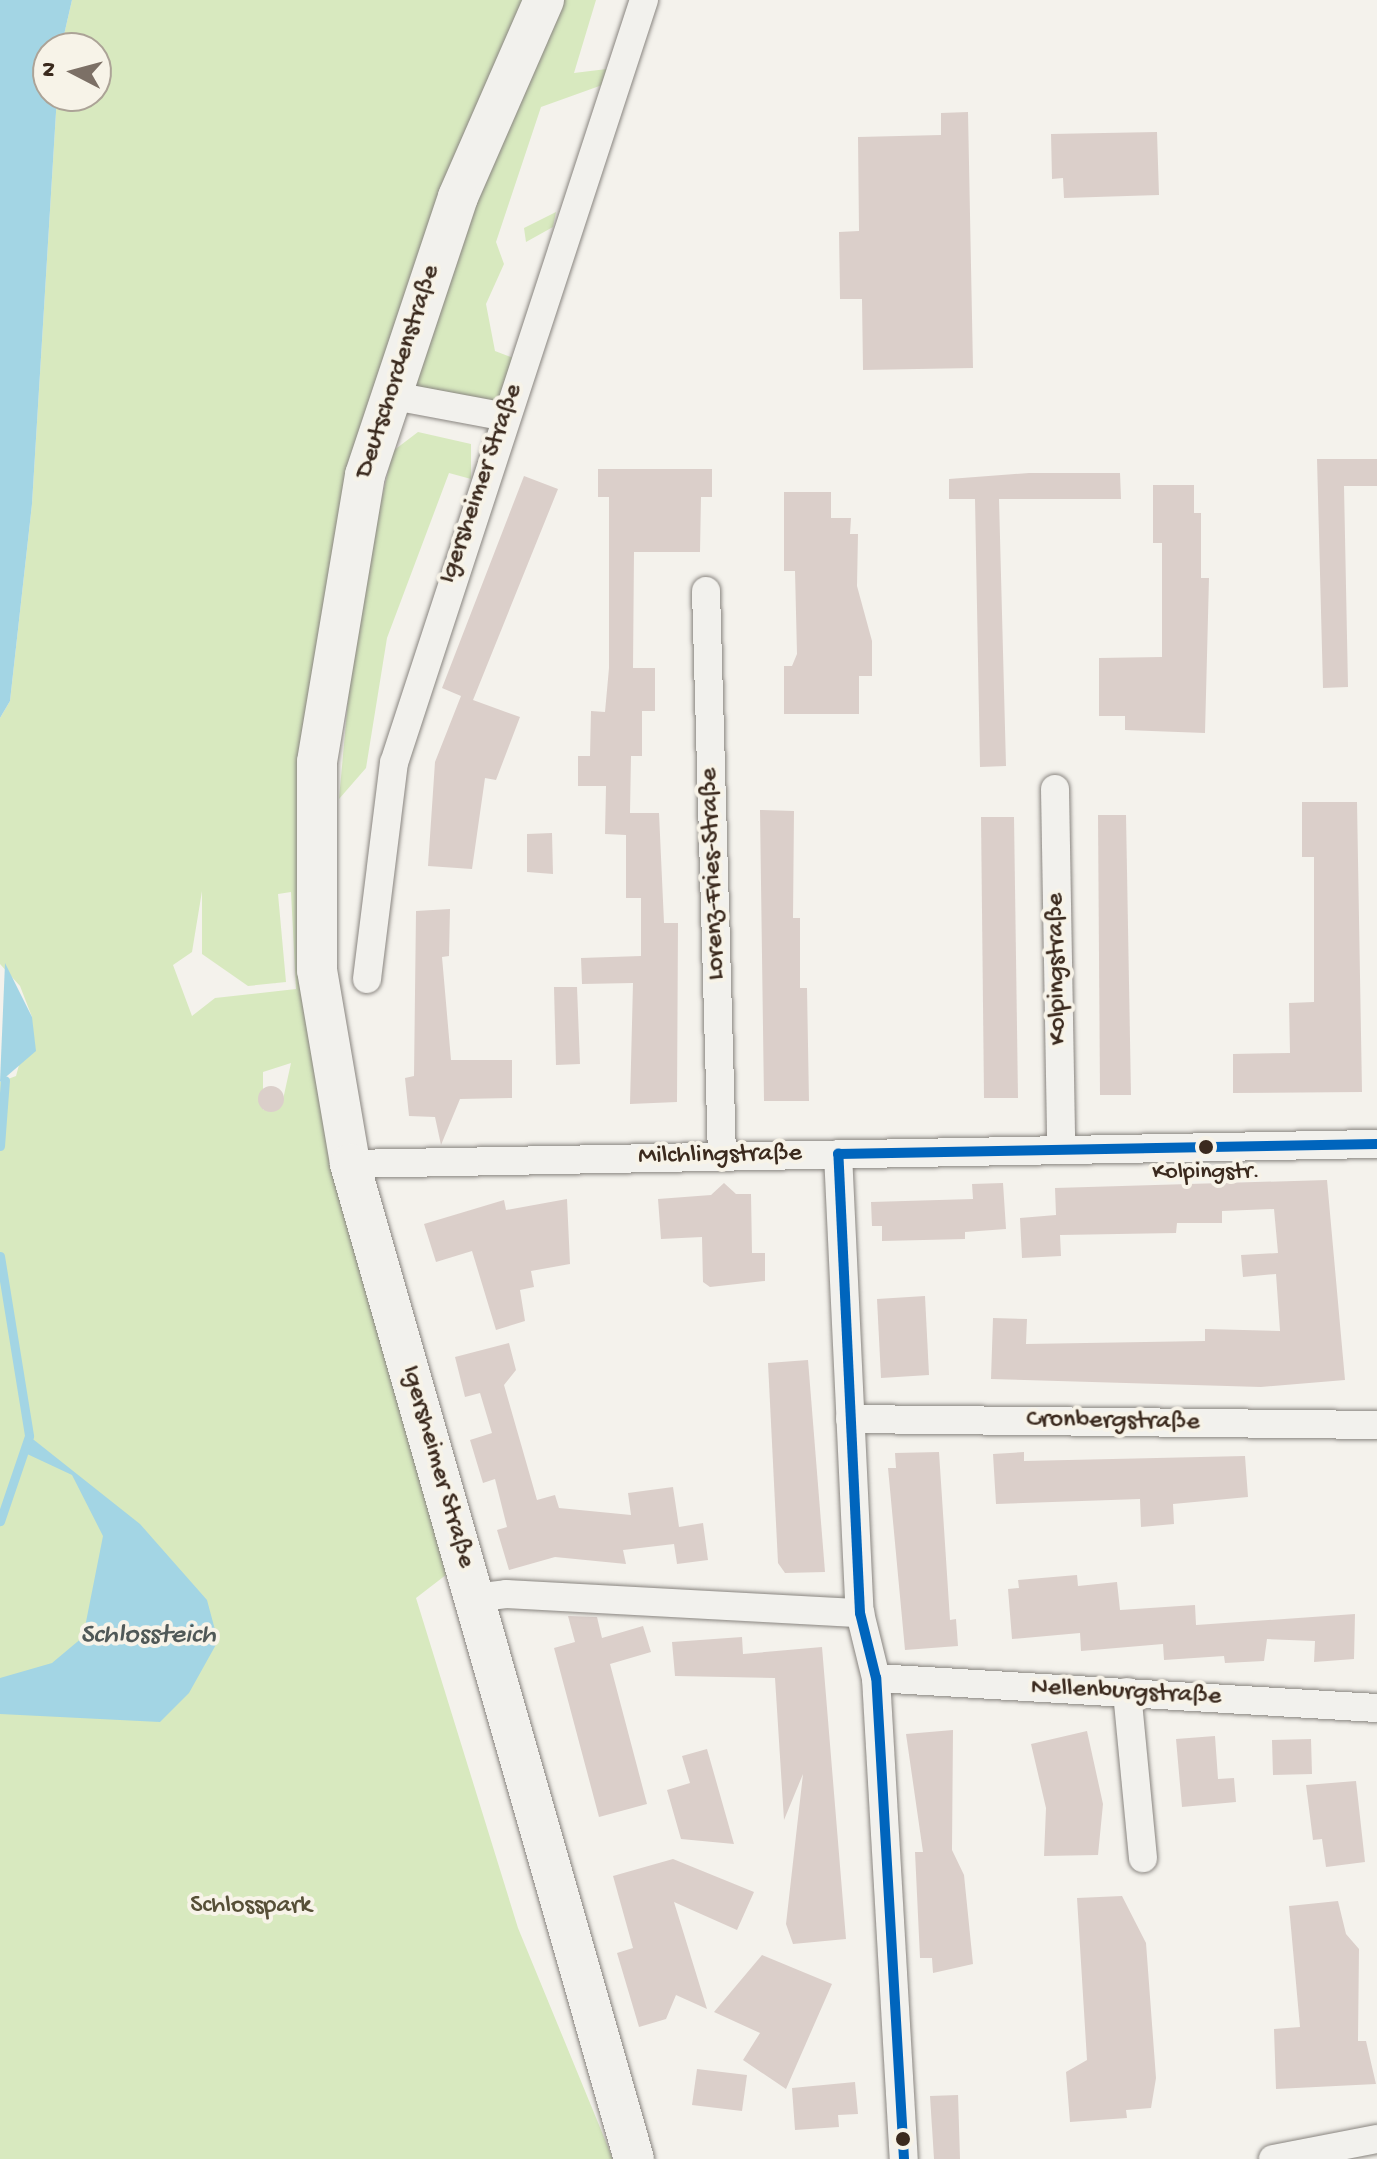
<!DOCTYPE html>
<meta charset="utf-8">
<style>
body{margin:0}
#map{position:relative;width:1377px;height:2159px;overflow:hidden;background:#f4f2ec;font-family:"Gochi Hand",sans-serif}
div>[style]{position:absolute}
.green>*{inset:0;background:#d8e9bf}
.water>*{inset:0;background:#a3d5e4}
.stream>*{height:9px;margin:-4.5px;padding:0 4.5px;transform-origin:4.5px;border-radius:4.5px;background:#a3d5e4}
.building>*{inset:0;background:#dbcfca}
.round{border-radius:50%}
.roads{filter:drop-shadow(0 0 2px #898580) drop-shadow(0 0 2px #898580)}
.street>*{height:28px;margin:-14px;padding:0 14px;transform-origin:14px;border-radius:14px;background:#f2f1ed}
.secondary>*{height:40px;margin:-20px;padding:0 20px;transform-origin:20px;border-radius:20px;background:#f2f1ed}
.bus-1>*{height:10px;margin:-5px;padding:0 5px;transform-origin:5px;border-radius:5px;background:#0065bd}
.dots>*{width:22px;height:22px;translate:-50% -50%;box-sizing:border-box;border:4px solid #f7f3e8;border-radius:50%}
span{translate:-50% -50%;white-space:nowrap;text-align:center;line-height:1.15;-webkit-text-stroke:8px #f7f3e8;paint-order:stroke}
.bus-label{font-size:24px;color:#3b2a1e}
.street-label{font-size:26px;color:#3b2a1e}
.park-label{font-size:26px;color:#564f37}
.water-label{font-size:28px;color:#505958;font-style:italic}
.north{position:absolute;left:32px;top:32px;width:80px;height:80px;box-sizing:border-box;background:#f7f3e8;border:2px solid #aca397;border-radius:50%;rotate:276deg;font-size:22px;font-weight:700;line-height:32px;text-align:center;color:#3b2a1e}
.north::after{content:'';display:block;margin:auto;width:28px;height:36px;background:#7c7066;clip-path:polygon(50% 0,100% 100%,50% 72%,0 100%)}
</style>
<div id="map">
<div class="green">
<div style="clip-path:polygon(evenodd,72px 0,596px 0,574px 73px,623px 67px,619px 79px,541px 107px,496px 242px,504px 264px,486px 304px,495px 351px,524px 362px,506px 417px,390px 395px,365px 475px,317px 970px,464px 1561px,416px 1598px,518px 1928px,613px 2159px,0 2159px,0 1082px,16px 1076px,32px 1017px,20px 986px,0 964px,0 718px,10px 701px,32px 504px,57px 96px,96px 96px,96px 48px,61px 48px,72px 0,202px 891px,202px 954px,248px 986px,286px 982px,278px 894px,291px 892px,296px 989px,215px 998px,192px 1016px,173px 965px,192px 952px,202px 891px,72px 0,291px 1063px,282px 1104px,263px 1110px,263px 1072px,291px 1063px)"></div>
<div style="clip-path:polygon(556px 212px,553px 227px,526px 242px,524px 228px)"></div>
<div style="clip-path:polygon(418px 432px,471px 444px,471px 479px,449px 473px,387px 638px,366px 768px,339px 799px,357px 602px,393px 451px)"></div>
</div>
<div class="water">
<div style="clip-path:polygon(0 0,72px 0,61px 48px,48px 48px,48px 96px,57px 96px,32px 504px,10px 701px,0 718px)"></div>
<div style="clip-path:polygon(5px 963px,32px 1017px,36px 1051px,0 1082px)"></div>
<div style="clip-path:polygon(29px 1436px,140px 1524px,207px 1600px,218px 1641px,189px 1693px,160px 1722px,0 1714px,0 1678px,52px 1663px,83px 1637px,103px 1536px,72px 1475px,25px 1453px)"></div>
</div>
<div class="stream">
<div style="left:0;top:1146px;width:66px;rotate:-85.7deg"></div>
<div style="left:0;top:1256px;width:182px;rotate:80.8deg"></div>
<div style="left:29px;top:1436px;width:90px;rotate:108.8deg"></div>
</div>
<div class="building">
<div style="clip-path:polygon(968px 112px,973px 368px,863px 370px,862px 299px,840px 299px,839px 232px,859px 231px,858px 137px,941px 135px,941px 113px)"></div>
<div style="clip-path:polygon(1157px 132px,1159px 195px,1064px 198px,1063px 178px,1052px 179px,1051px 134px)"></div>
<div style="clip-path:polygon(1317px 459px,1377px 459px,1377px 486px,1344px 486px,1348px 687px,1323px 688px)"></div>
<div style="clip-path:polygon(598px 469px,712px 469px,712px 497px,701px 497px,700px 552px,634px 552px,633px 668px,655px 668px,655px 711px,642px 711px,642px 756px,631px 756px,630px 813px,659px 813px,664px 923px,678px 923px,677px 1102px,630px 1104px,633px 983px,582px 984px,581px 958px,641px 956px,641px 898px,626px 898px,626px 835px,605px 834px,606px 786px,578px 786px,578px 756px,590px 756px,591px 711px,605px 712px,609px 668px,609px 497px,598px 497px)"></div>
<div style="clip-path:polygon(1029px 473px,1120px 473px,1121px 499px,999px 499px,1006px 766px,980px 767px,975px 499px,949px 499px,949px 479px)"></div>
<div style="clip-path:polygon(524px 476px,558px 489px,473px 700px,520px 717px,496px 780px,485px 778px,472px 869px,428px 866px,435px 762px,461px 696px,442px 688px)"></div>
<div style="clip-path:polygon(1153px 485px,1194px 485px,1194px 513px,1201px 513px,1201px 578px,1209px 578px,1205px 733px,1125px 730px,1125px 716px,1099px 716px,1099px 658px,1162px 657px,1162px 543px,1153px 543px)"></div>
<div style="clip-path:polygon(784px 492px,831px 492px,831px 518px,851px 518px,850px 534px,858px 534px,857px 586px,872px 641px,872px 676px,859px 676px,859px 714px,784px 714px,784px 666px,792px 666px,797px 654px,795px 571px,784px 571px)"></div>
<div style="clip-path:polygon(1302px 802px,1357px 802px,1362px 1092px,1233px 1093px,1233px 1054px,1290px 1053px,1289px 1003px,1314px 1002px,1314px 857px,1302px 857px)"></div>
<div style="clip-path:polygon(760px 810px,794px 811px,793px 918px,800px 918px,800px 988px,807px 988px,809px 1101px,764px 1101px)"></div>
<div style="clip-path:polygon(1098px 815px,1126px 815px,1131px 1095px,1100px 1095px)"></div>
<div style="clip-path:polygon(981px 817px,1014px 817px,1018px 1098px,984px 1098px)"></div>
<div style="clip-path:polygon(552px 833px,553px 874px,527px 872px,527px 834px)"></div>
<div style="clip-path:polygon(450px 909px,449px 956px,442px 957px,451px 1060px,512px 1060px,512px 1098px,460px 1099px,441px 1145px,435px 1117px,409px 1116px,405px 1078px,414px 1076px,416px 911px)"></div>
<div style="clip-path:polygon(554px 987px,577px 987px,580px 1064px,556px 1065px)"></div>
<div class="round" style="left:258px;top:1086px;width:26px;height:26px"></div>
<div style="clip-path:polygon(1327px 1180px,1345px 1380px,1261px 1387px,991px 1379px,993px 1318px,1027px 1319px,1026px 1344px,1205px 1341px,1205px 1329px,1280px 1331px,1276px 1274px,1243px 1277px,1241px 1255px,1278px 1253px,1274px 1209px,1222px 1211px,1222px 1223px,1177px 1223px,1176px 1233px,1060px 1235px,1061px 1256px,1022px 1258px,1020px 1218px,1056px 1215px,1055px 1188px)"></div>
<div style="clip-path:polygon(724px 1183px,736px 1194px,751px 1194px,752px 1253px,765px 1253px,765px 1281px,710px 1287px,703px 1282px,702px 1237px,661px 1239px,658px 1199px,711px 1195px)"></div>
<div style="clip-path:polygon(1003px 1183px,1006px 1229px,965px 1232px,965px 1239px,882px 1241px,882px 1226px,872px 1226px,871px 1202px,973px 1199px,972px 1184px)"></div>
<div style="clip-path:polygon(567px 1199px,570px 1264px,531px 1271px,534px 1287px,520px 1290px,525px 1321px,496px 1330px,472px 1251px,436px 1262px,424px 1224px,504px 1200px,506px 1210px)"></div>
<div style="clip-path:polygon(925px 1296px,929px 1375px,881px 1378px,877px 1299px)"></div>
<div style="clip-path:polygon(509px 1343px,516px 1370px,504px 1385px,537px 1500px,555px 1495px,559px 1508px,631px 1515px,628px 1493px,673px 1487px,679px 1527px,703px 1523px,708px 1560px,677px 1564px,674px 1544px,623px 1550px,626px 1564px,555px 1557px,509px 1570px,497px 1530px,507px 1527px,495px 1479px,483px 1483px,470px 1440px,492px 1433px,480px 1393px,465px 1397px,455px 1357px)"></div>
<div style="clip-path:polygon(808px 1360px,825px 1572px,785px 1573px,778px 1563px,768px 1363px)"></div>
<div style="clip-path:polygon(939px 1452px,950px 1620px,956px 1619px,958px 1646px,905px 1650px,888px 1468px,896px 1468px,895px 1453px)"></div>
<div style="clip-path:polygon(1024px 1452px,1024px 1461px,1245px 1456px,1248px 1497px,1173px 1504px,1174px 1524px,1141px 1527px,1140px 1499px,996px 1504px,993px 1454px)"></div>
<div style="clip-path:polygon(1077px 1575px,1078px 1586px,1117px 1582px,1120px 1610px,1195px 1605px,1196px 1625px,1355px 1614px,1354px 1659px,1314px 1662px,1315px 1641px,1267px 1639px,1264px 1661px,1225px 1663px,1224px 1656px,1164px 1660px,1163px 1644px,1081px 1651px,1080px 1633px,1012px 1639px,1008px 1589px,1019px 1588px,1018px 1580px)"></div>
<div style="clip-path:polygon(568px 1616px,597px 1617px,602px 1638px,643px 1626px,651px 1652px,610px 1664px,647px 1804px,599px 1817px,554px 1648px,575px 1642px)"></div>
<div style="clip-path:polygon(742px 1637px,743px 1654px,822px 1647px,846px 1939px,793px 1944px,786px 1924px,803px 1774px,784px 1820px,775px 1678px,675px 1676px,672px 1642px)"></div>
<div style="clip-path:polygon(953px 1730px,952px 1850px,964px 1875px,973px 1964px,933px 1973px,932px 1958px,920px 1958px,915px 1852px,923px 1852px,906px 1734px)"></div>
<div style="clip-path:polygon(1087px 1731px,1103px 1804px,1098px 1855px,1044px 1856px,1046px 1808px,1031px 1744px)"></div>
<div style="clip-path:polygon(1215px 1736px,1218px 1779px,1234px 1778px,1236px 1802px,1182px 1807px,1176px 1739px)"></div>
<div style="clip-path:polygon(1311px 1739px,1312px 1774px,1273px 1775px,1272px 1740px)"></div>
<div style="clip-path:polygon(707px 1749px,734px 1844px,681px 1839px,667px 1790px,690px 1783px,682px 1756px)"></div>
<div style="clip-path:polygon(1356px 1781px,1365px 1862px,1326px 1867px,1322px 1839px,1313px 1840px,1306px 1785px)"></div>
<div style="clip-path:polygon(673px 1859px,754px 1892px,737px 1930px,674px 1902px,707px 2009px,676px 1995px,666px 2019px,639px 2027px,617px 1953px,633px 1948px,613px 1876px)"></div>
<div style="clip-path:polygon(1122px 1896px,1146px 1943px,1156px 2078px,1151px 2108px,1126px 2110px,1127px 2118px,1070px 2122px,1066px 2072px,1087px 2060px,1077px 1898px)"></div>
<div style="clip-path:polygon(1338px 1901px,1346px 1934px,1359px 1949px,1358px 2041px,1366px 2041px,1376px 2084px,1276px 2089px,1274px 2029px,1300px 2027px,1289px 1906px)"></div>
<div style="clip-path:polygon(762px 1955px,832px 1984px,786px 2089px,743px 2060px,760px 2033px,714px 2012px)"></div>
<div style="clip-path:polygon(697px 2069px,747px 2075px,742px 2111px,692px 2105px)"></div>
<div style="clip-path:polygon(855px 2082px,858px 2114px,838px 2115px,839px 2127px,795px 2130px,792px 2088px)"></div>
<div style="clip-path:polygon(958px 2095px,960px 2159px,934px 2159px,930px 2096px)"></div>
</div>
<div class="roads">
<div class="street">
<div style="left:389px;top:395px;width:119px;rotate:10.6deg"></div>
<div style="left:706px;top:591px;width:565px;rotate:88.38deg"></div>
<div style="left:1055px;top:789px;width:361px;rotate:89deg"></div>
<div style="left:367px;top:979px;width:218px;rotate:-82.9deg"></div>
<div style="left:394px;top:763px;width:803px;rotate:-71.86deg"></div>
<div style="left:838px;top:1154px;width:460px;rotate:87.3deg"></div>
<div style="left:860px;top:1613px;width:67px;rotate:76.2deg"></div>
<div style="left:876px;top:1678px;width:482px;rotate:86.7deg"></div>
<div style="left:350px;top:1164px;width:1027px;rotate:-1.12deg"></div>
<div style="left:850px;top:1419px;width:527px;rotate:0.65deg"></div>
<div style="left:474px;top:1598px;width:32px;rotate:-7deg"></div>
<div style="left:506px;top:1594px;width:355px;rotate:3.1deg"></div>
<div style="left:876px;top:1678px;width:502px;rotate:3.43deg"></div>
<div style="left:1127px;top:1692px;width:167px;rotate:84.5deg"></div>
<div style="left:1273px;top:2159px;width:106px;rotate:-10.9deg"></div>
</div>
<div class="secondary">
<div style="left:544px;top:0;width:215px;rotate:113.6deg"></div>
<div style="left:458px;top:197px;width:293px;rotate:108.5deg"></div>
<div style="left:365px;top:475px;width:291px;rotate:99.5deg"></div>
<div style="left:317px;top:762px;width:208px;rotate:90deg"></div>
<div style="left:317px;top:970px;width:197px;rotate:80.3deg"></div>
<div style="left:350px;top:1164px;width:1035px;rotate:74.07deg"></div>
</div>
</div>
<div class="bus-1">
<div style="left:904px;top:2159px;width:482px;rotate:-93.3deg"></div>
<div style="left:876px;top:1678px;width:67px;rotate:-103.8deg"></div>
<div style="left:860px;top:1613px;width:460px;rotate:-92.7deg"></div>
<div style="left:838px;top:1154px;width:539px;rotate:-1.06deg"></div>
</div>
<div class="dots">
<div style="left:1206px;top:1147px;background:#3b2a1e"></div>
<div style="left:903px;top:2139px;background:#3b2a1e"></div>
</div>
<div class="bus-label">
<span style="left:1206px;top:1173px">Kolpingstr.</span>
</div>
<div class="street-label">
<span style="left:399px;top:372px;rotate:-72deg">Deutschordenstraße</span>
<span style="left:482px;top:484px;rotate:-71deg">Igersheimer Straße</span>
<span style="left:714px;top:874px;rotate:-92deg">Lorenz-Fries-Straße</span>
<span style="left:1058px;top:969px;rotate:-91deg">Kolpingstraße</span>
<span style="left:720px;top:1156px;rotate:-1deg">Milchlingstraße</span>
<span style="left:1113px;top:1422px;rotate:1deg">Cronbergstraße</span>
<span style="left:437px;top:1467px;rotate:74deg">Igersheimer Straße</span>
<span style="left:1126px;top:1693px;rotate:3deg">Nellenburgstraße</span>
</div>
<div class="park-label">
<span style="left:251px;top:1907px">Schlosspark</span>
</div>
<div class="water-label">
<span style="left:148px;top:1636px">Schlossteich</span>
</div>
<div class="north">N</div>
</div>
